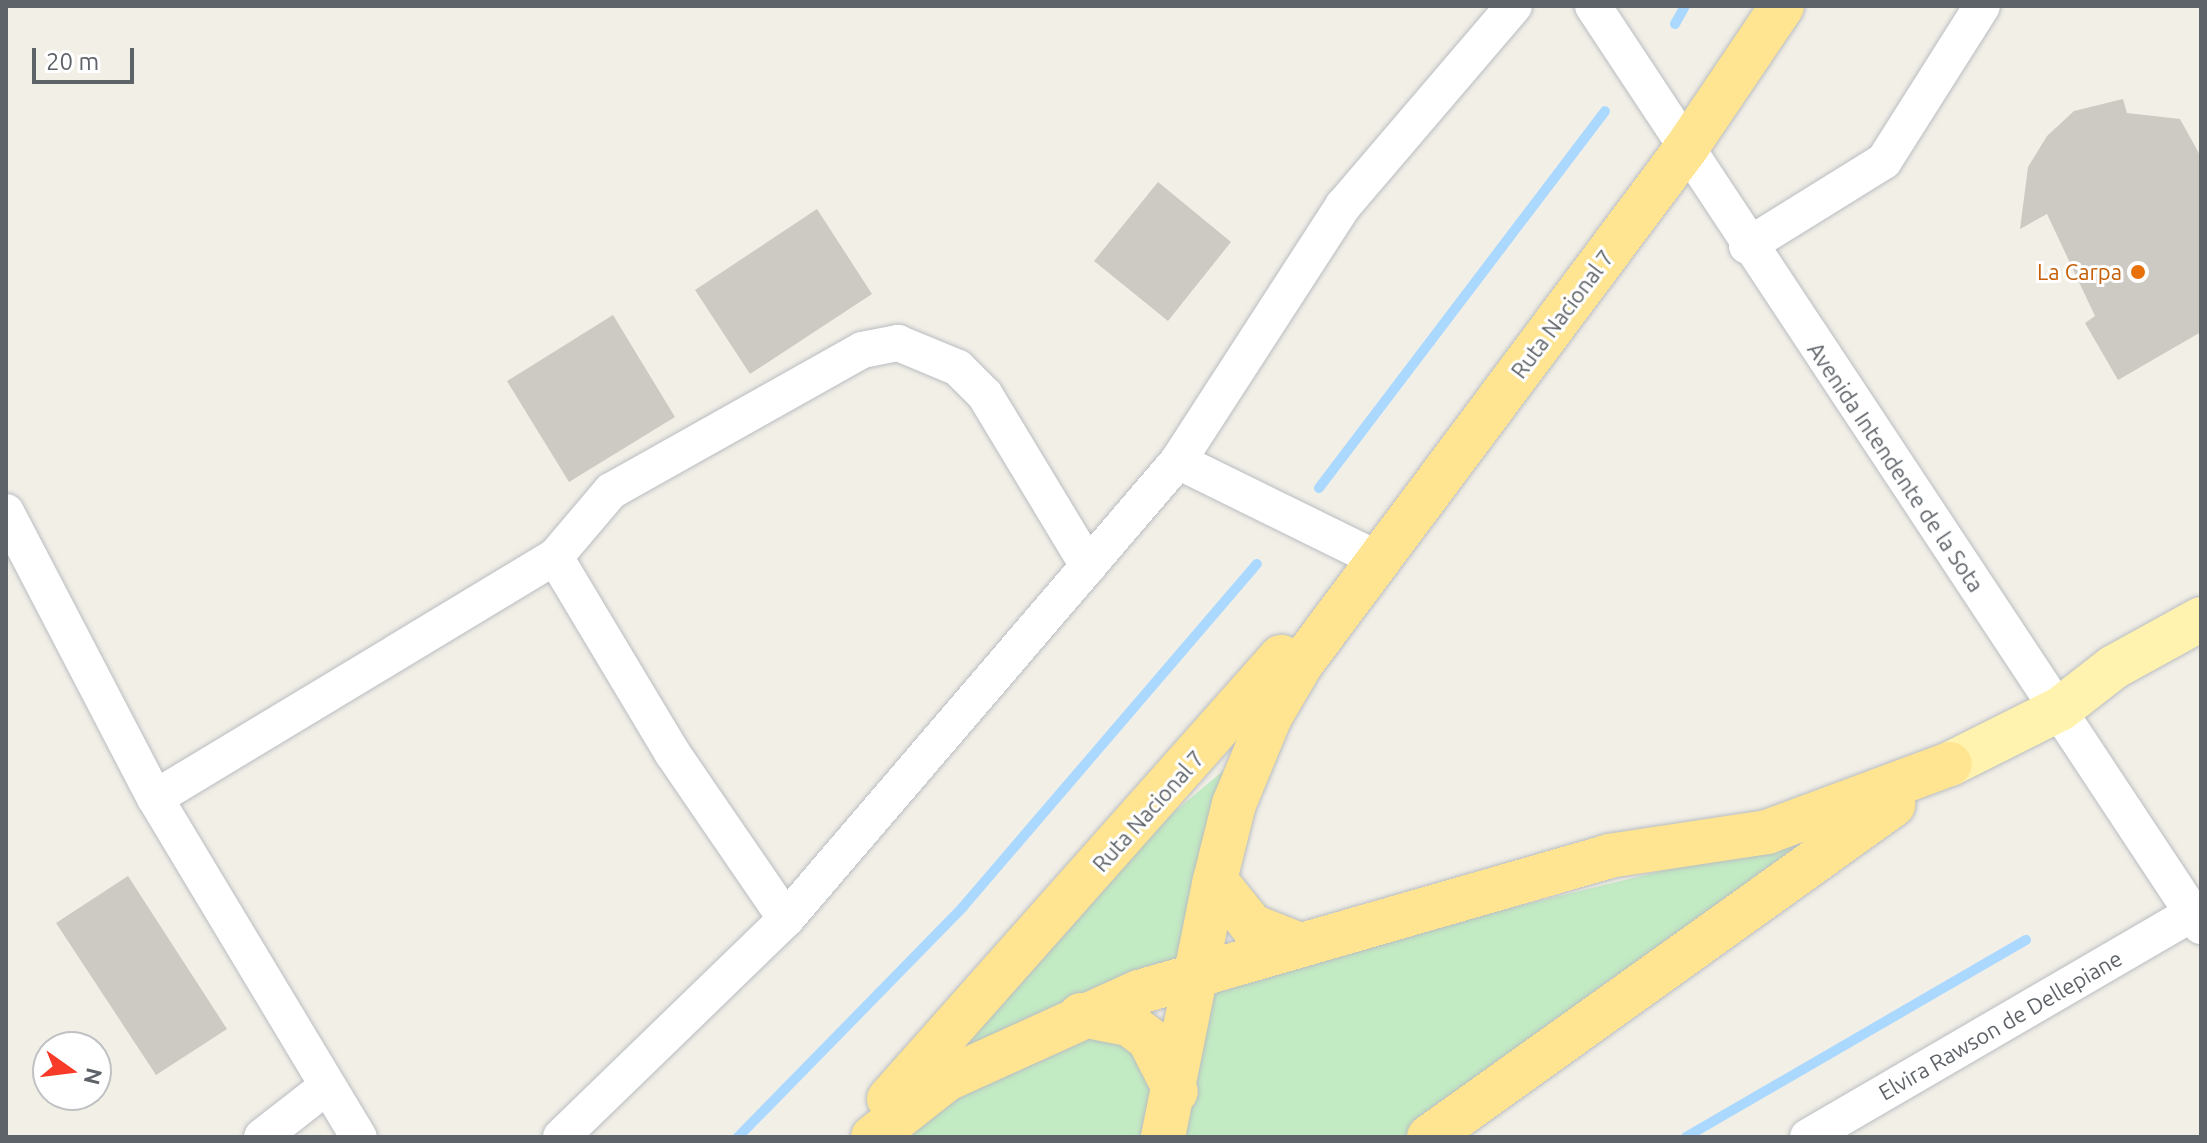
<!DOCTYPE html>
<style>
body{margin:0}
#map{position:relative;width:2207px;height:1143px;overflow:hidden;background:#f2efe7;font-family:Ubuntu,sans-serif}
div>[style]{position:absolute}
.green>*{inset:0;background:#c2eac3}
.stream>*{height:10px;margin:-5px;padding:0 5px;transform-origin:5px;border-radius:5px;background:#aad8ff}
.building>*{inset:0;background:#cdcac4}
.roads{filter:drop-shadow(0 0 2px #b9bdc1) drop-shadow(0 0 2px #b9bdc1)}
.minor>*{height:36px;margin:-18px;padding:0 18px;transform-origin:18px;border-radius:18px;background:#fff}
.major>*{height:44px;margin:-22px;padding:0 22px;transform-origin:22px;border-radius:22px;background:#fff3af}
.highway>*{height:44px;margin:-22px;padding:0 22px;transform-origin:22px;border-radius:22px;background:#ffe591}
.dots>*{width:22px;height:22px;translate:-50% -50%;box-sizing:border-box;border:4px solid #fff;border-radius:50%}
span{translate:-50% -50%;white-space:nowrap;text-align:center;line-height:1.15;-webkit-text-stroke:6px #fff;paint-order:stroke}
.food-label{font-size:22px;color:#c56008}
.right{translate:-100% -50%;text-align:right}
.street-label{font-size:22px;color:#5e6369}
.frame{position:absolute;inset:0;border:8px solid #5e6369;pointer-events:none}
.north{position:absolute;left:32px;top:1031px;width:80px;height:80px;box-sizing:border-box;background:#fff;border:2px solid #bfc1c3;border-radius:50%;rotate:104deg;font-size:22px;font-weight:700;line-height:32px;text-align:center;color:#5e6369}
.north::after{content:'';display:block;margin:auto;width:28px;height:36px;background:#f73b28;clip-path:polygon(50% 0,100% 100%,50% 72%,0 100%)}
.scale{position:absolute;left:32px;top:48px;width:102px;height:36px;box-sizing:border-box;border:4px solid #5e6369;border-top:0;padding-left:10px;font-size:24px;line-height:28px;white-space:nowrap;color:#5e6369;-webkit-text-stroke:6px #fff;paint-order:stroke}
</style>
<div id="map">
<div class="green">
<div style="clip-path:polygon(1230px 765px,1184px 960px,939px 1068px,1155px 828px)"></div>
<div style="clip-path:polygon(1815px 833px,1822px 848px,1608px 981px,1404px 1137px,1174px 1137px,1207px 983px)"></div>
<div style="clip-path:polygon(1106px 1032px,1154px 1070px,1151px 1137px,895px 1137px,986px 1073px)"></div>
</div>
<div class="stream">
<div style="left:1675px;top:24px;width:21px;rotate:-61deg"></div>
<div style="left:1319px;top:488px;width:473px;rotate:-52.8deg"></div>
<div style="left:738px;top:1137px;width:320px;rotate:-45.6deg"></div>
<div style="left:962px;top:908px;width:453px;rotate:-49.4deg"></div>
<div style="left:1686px;top:1137px;width:393px;rotate:-30.1deg"></div>
</div>
<div class="building">
<div style="clip-path:polygon(2123px 99px,2127px 113px,2180px 119px,2201px 157px,2201px 332px,2118px 380px,2085px 323px,2095px 316px,2047px 214px,2020px 229px,2028px 167px,2047px 136px,2074px 111px)"></div>
<div style="clip-path:polygon(1158px 182px,1231px 242px,1168px 321px,1094px 261px)"></div>
<div style="clip-path:polygon(817px 209px,872px 294px,750px 374px,695px 290px)"></div>
<div style="clip-path:polygon(613px 315px,675px 417px,569px 482px,507px 381px)"></div>
<div style="clip-path:polygon(128px 876px,227px 1029px,156px 1075px,56px 923px)"></div>
</div>
<div class="roads">
<div class="minor">
<div style="left:1593px;top:6px;width:1103px;rotate:56.54deg"></div>
<div style="left:1747px;top:246px;width:161px;rotate:-31.8deg"></div>
<div style="left:1884px;top:161px;width:183px;rotate:-57.7deg"></div>
<div style="left:1178px;top:461px;width:213px;rotate:26.2deg"></div>
<div style="left:6px;top:512px;width:322px;rotate:62.5deg"></div>
<div style="left:155px;top:798px;width:396px;rotate:59deg"></div>
<div style="left:555px;top:557px;width:230px;rotate:59.1deg"></div>
<div style="left:673px;top:754px;width:200px;rotate:55.6deg"></div>
<div style="left:155px;top:798px;width:467px;rotate:-31.1deg"></div>
<div style="left:555px;top:557px;width:87px;rotate:-49.7deg"></div>
<div style="left:611px;top:491px;width:288px;rotate:-29.3deg"></div>
<div style="left:862px;top:350px;width:37px;rotate:-11deg"></div>
<div style="left:898px;top:343px;width:65px;rotate:22.6deg"></div>
<div style="left:958px;top:368px;width:38px;rotate:45deg"></div>
<div style="left:985px;top:395px;width:200px;rotate:58.9deg"></div>
<div style="left:262px;top:1137px;width:81px;rotate:-38deg"></div>
<div style="left:561px;top:1137px;width:313px;rotate:-44.1deg"></div>
<div style="left:786px;top:919px;width:603px;rotate:-49.44deg"></div>
<div style="left:1178px;top:461px;width:304px;rotate:-57.1deg"></div>
<div style="left:1343px;top:206px;width:263px;rotate:-49.5deg"></div>
<div style="left:1808px;top:1137px;width:445px;rotate:-30.2deg"></div>
</div>
<div class="major">
<div style="left:1950px;top:764px;width:123px;rotate:-26.6deg"></div>
<div style="left:2060px;top:709px;width:68px;rotate:-37.9deg"></div>
<div style="left:2114px;top:667px;width:99px;rotate:-28.9deg"></div>
</div>
<div class="highway">
<div style="left:1215px;top:880px;width:59px;rotate:51.2deg"></div>
<div style="left:1252px;top:926px;width:46px;rotate:21.6deg"></div>
<div style="left:1081px;top:1015px;width:49px;rotate:10.6deg"></div>
<div style="left:1129px;top:1024px;width:25px;rotate:37deg"></div>
<div style="left:1149px;top:1039px;width:59px;rotate:63deg"></div>
<div style="left:889px;top:1099px;width:591px;rotate:-48.43deg"></div>
<div style="left:873px;top:1137px;width:94px;rotate:-38.1deg"></div>
<div style="left:947px;top:1079px;width:211px;rotate:-24.4deg"></div>
<div style="left:1139px;top:992px;width:489px;rotate:-16.1deg"></div>
<div style="left:1609px;top:856px;width:160px;rotate:-8.6deg"></div>
<div style="left:1767px;top:832px;width:195px;rotate:-20.4deg"></div>
<div style="left:1163px;top:1137px;width:262px;rotate:-78.6deg"></div>
<div style="left:1215px;top:880px;width:78px;rotate:-76deg"></div>
<div style="left:1234px;top:804px;width:94px;rotate:-67.5deg"></div>
<div style="left:1270px;top:717px;width:61px;rotate:-59.7deg"></div>
<div style="left:1301px;top:664px;width:645px;rotate:-53.25deg"></div>
<div style="left:1687px;top:147px;width:170px;rotate:-56deg"></div>
<div style="left:1429px;top:1137px;width:571px;rotate:-35.58deg"></div>
</div>
</div>
<div class="dots">
<div style="left:2138px;top:272px;background:#e8710a"></div>
</div>
<div class="food-label">
<span class="right" style="left:2122px;top:272px">La Carpa</span>
</div>
<div class="street-label">
<span style="left:1562px;top:314px;rotate:-53deg">Ruta Nacional 7</span>
<span style="left:1896px;top:467px;rotate:56deg">Avenida Intendente de la Sota</span>
<span style="left:1148px;top:811px;rotate:-48deg">Ruta Nacional 7</span>
<span style="left:2000px;top:1025px;rotate:-30deg">Elvira Rawson de Dellepiane</span>
</div>
<div class="frame"></div>
<div class="north">N</div>
<div class="scale">20 m</div>
</div>
